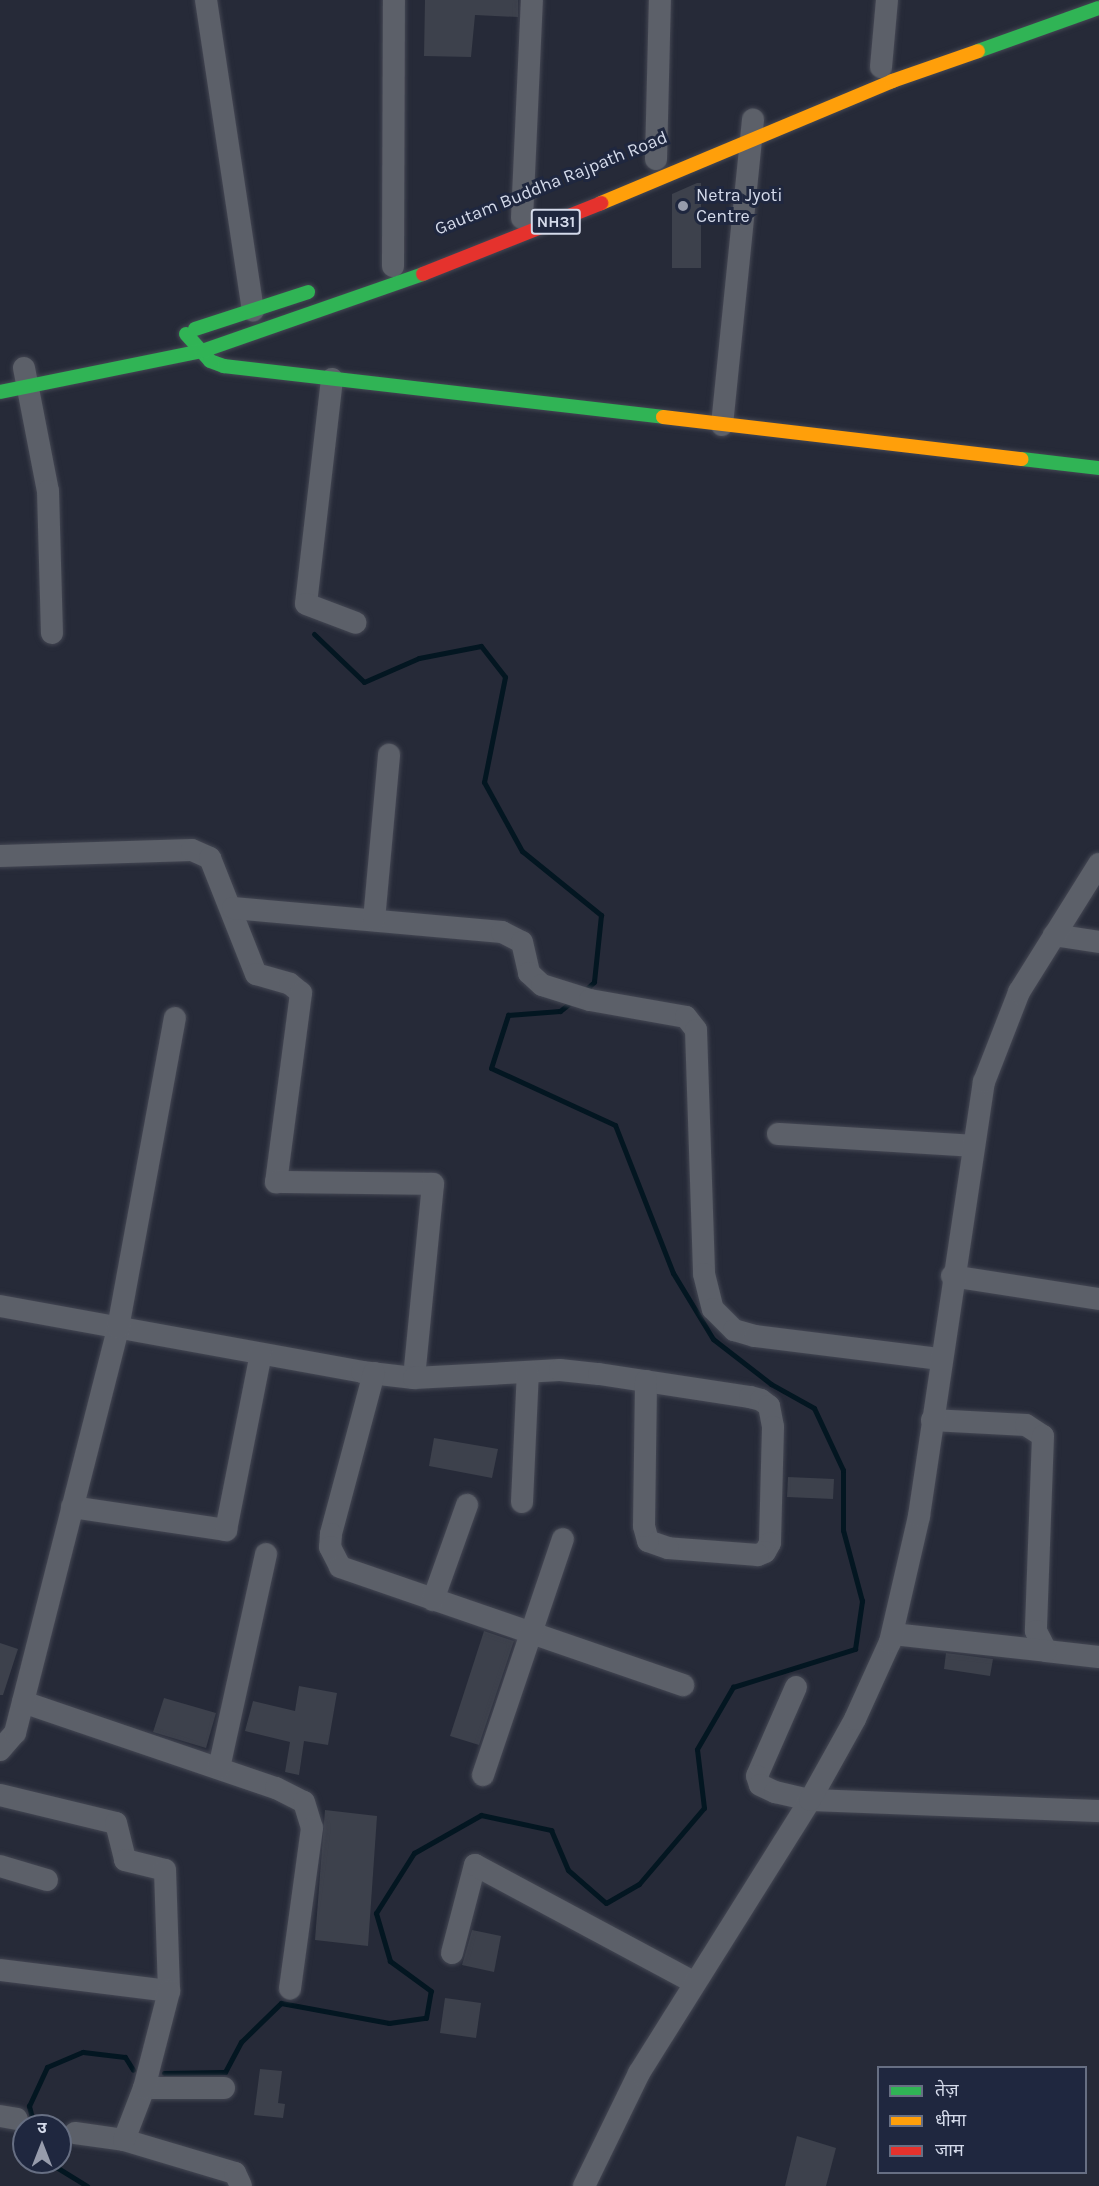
<!DOCTYPE html>
<meta charset="utf-8">
<style>
body{margin:0}
#map{position:relative;width:1099px;height:2186px;overflow:hidden;background:#262a38;font-family:Karla,"Noto Sans Devanagari",sans-serif}
div>[style]{position:absolute}
.stream>*{height:5px;margin:-2.5px;padding:0 2.5px;transform-origin:2.5px;border-radius:2.5px;background:#031621}
.building>*{inset:0;background:#3d414c}
.roads{filter:drop-shadow(0 0 2px #444753) drop-shadow(0 0 2px #444753)}
.street>*{height:22px;margin:-11px;padding:0 11px;transform-origin:11px;border-radius:11px;background:#5c6069}
.fast>*{height:14px;margin:-7px;padding:0 7px;transform-origin:7px;border-radius:7px;background:#30b455}
.slow>*{height:14px;margin:-7px;padding:0 7px;transform-origin:7px;border-radius:7px;background:#ff9f0a}
.jam>*{height:14px;margin:-7px;padding:0 7px;transform-origin:7px;border-radius:7px;background:#e5322d}
.dots>*{width:16px;height:16px;translate:-50% -50%;box-sizing:border-box;border:3px solid #1f273f;border-radius:50%}
span{translate:-50% -50%;white-space:nowrap;text-align:center;line-height:1.15;-webkit-text-stroke:6px #1f273f;paint-order:stroke}
.shield-label span{padding:2px 4px;background:#1f273f;border:2px solid;border-radius:4px;-webkit-text-stroke-width:0}
.shield-label{font-size:16px;color:#d4daea;font-weight:700}
.street-label{font-size:18px;color:#d4daea}
.poi-label{font-size:18px;color:#d4daea}
.left{translate:0 -50%;text-align:left}
.legend{position:absolute;left:877px;top:2066px;width:210px;height:108px;box-sizing:border-box;background:#1f273f;border:2px solid #676f83;margin:0;padding:8px 10px;list-style:none;font-size:18px;color:#d4daea}
.legend li{display:flex;align-items:center;gap:12px;height:30px}
.legend b{width:30px;border:2px solid #676f83}
.north{position:absolute;left:12px;top:2114px;width:60px;height:60px;box-sizing:border-box;background:#1f273f;border:2px solid #676f83;border-radius:50%;rotate:0deg;font-size:16px;font-weight:700;line-height:24px;text-align:center;color:#d4daea}
.north::after{content:'';display:block;margin:auto;width:21px;height:27px;background:#979cac;clip-path:polygon(50% 0,100% 100%,50% 72%,0 100%)}
</style>
<div id="map">
<div class="stream">
<div style="left:314px;top:634px;width:69px;rotate:43.8deg"></div>
<div style="left:364px;top:682px;width:60px;rotate:-23.6deg"></div>
<div style="left:419px;top:658px;width:63px;rotate:-11deg"></div>
<div style="left:481px;top:646px;width:39px;rotate:52deg"></div>
<div style="left:505px;top:677px;width:107px;rotate:101.3deg"></div>
<div style="left:484px;top:782px;width:79px;rotate:61.2deg"></div>
<div style="left:522px;top:851px;width:102px;rotate:39deg"></div>
<div style="left:601px;top:915px;width:67px;rotate:96deg"></div>
<div style="left:594px;top:982px;width:15px;rotate:138deg"></div>
<div style="left:164px;top:2073px;width:61px;rotate:-0.9deg"></div>
<div style="left:225px;top:2072px;width:34px;rotate:-62deg"></div>
<div style="left:241px;top:2042px;width:56px;rotate:-44.3deg"></div>
<div style="left:281px;top:2003px;width:110px;rotate:10.5deg"></div>
<div style="left:389px;top:2023px;width:37px;rotate:-8deg"></div>
<div style="left:426px;top:2018px;width:27px;rotate:-80deg"></div>
<div style="left:431px;top:1991px;width:51px;rotate:-143.8deg"></div>
<div style="left:390px;top:1961px;width:50px;rotate:-106.3deg"></div>
<div style="left:376px;top:1913px;width:71px;rotate:-57.7deg"></div>
<div style="left:414px;top:1853px;width:77px;rotate:-29.6deg"></div>
<div style="left:481px;top:1815px;width:72px;rotate:12.1deg"></div>
<div style="left:551px;top:1830px;width:43px;rotate:67deg"></div>
<div style="left:568px;top:1870px;width:50px;rotate:41deg"></div>
<div style="left:606px;top:1903px;width:38px;rotate:-30deg"></div>
<div style="left:639px;top:1884px;width:100px;rotate:-49.5deg"></div>
<div style="left:704px;top:1808px;width:59px;rotate:-96.8deg"></div>
<div style="left:697px;top:1749px;width:72px;rotate:-59.9deg"></div>
<div style="left:733px;top:1687px;width:128px;rotate:-17.3deg"></div>
<div style="left:855px;top:1649px;width:49px;rotate:-81.7deg"></div>
<div style="left:862px;top:1601px;width:73px;rotate:-105deg"></div>
<div style="left:843px;top:1530px;width:60px;rotate:-90deg"></div>
<div style="left:843px;top:1470px;width:68px;rotate:-115.1deg"></div>
<div style="left:814px;top:1408px;width:49px;rotate:-150.8deg"></div>
<div style="left:771px;top:1384px;width:73px;rotate:-142.2deg"></div>
<div style="left:713px;top:1339px;width:77px;rotate:-121.2deg"></div>
<div style="left:673px;top:1273px;width:159px;rotate:-111.4deg"></div>
<div style="left:615px;top:1125px;width:136px;rotate:-155.3deg"></div>
<div style="left:491px;top:1068px;width:56px;rotate:-72.2deg"></div>
<div style="left:508px;top:1015px;width:52px;rotate:-4.4deg"></div>
<div style="left:560px;top:1011px;width:14px;rotate:-39deg"></div>
<div style="left:34px;top:2126px;width:21px;rotate:-104deg"></div>
<div style="left:29px;top:2106px;width:43px;rotate:-65.2deg"></div>
<div style="left:47px;top:2067px;width:39px;rotate:-23deg"></div>
<div style="left:83px;top:2052px;width:42px;rotate:6.8deg"></div>
<div style="left:125px;top:2057px;width:15px;rotate:58deg"></div>
<div style="left:48px;top:2162px;width:46px;rotate:31.6deg"></div>
</div>
<div class="building">
<div style="clip-path:polygon(425px 0,518px 0,518px 17px,475px 15px,471px 57px,424px 56px)"></div>
<div style="clip-path:polygon(697px 183px,701px 183px,701px 268px,672px 268px,672px 194px)"></div>
<div style="clip-path:polygon(434px 1438px,498px 1449px,492px 1478px,429px 1466px)"></div>
<div style="clip-path:polygon(788px 1477px,834px 1479px,833px 1499px,787px 1497px)"></div>
<div style="clip-path:polygon(484px 1631px,514px 1641px,479px 1745px,450px 1736px)"></div>
<div style="clip-path:polygon(0 1643px,18px 1649px,3px 1695px,0 1695px)"></div>
<div style="clip-path:polygon(946px 1653px,993px 1659px,990px 1676px,944px 1669px)"></div>
<div style="clip-path:polygon(299px 1686px,337px 1693px,328px 1745px,304px 1741px,299px 1775px,285px 1772px,290px 1742px,245px 1731px,253px 1701px,295px 1711px)"></div>
<div style="clip-path:polygon(164px 1698px,216px 1713px,206px 1748px,153px 1732px)"></div>
<div style="clip-path:polygon(325px 1810px,377px 1816px,368px 1946px,315px 1940px)"></div>
<div style="clip-path:polygon(472px 1930px,501px 1936px,494px 1972px,462px 1965px)"></div>
<div style="clip-path:polygon(445px 1998px,481px 2003px,476px 2038px,440px 2033px)"></div>
<div style="clip-path:polygon(260px 2069px,282px 2071px,278px 2103px,285px 2104px,283px 2118px,254px 2115px)"></div>
<div style="clip-path:polygon(797px 2136px,836px 2148px,826px 2186px,785px 2186px)"></div>
</div>
<div class="roads">
<div class="street">
<div style="left:206px;top:0;width:314px;rotate:81.4deg"></div>
<div style="left:881px;top:67px;width:67px;rotate:-84.9deg"></div>
<div style="left:656px;top:159px;width:159px;rotate:-88.6deg"></div>
<div style="left:522px;top:218px;width:218px;rotate:-87.4deg"></div>
<div style="left:393px;top:266px;width:266px;rotate:-89.8deg"></div>
<div style="left:24px;top:368px;width:125px;rotate:79deg"></div>
<div style="left:48px;top:491px;width:142px;rotate:88.4deg"></div>
<div style="left:332px;top:379px;width:226px;rotate:96.6deg"></div>
<div style="left:306px;top:604px;width:53px;rotate:20.8deg"></div>
<div style="left:722px;top:425px;width:307px;rotate:-84.2deg"></div>
<div style="left:0;top:856px;width:192px;rotate:-1.8deg"></div>
<div style="left:192px;top:850px;width:20px;rotate:24deg"></div>
<div style="left:210px;top:858px;width:125px;rotate:68.4deg"></div>
<div style="left:256px;top:974px;width:35px;rotate:16deg"></div>
<div style="left:290px;top:984px;width:14px;rotate:39deg"></div>
<div style="left:301px;top:993px;width:191px;rotate:97.5deg"></div>
<div style="left:276px;top:1182px;width:157px;rotate:0.7deg"></div>
<div style="left:433px;top:1184px;width:195px;rotate:95.6deg"></div>
<div style="left:233px;top:908px;width:270px;rotate:5.1deg"></div>
<div style="left:502px;top:932px;width:22px;rotate:27deg"></div>
<div style="left:522px;top:942px;width:32px;rotate:77deg"></div>
<div style="left:529px;top:973px;width:18px;rotate:43deg"></div>
<div style="left:542px;top:985px;width:50px;rotate:17.4deg"></div>
<div style="left:590px;top:1000px;width:97px;rotate:10deg"></div>
<div style="left:686px;top:1017px;width:16px;rotate:52deg"></div>
<div style="left:696px;top:1030px;width:244px;rotate:88.1deg"></div>
<div style="left:704px;top:1274px;width:36px;rotate:76deg"></div>
<div style="left:713px;top:1309px;width:30px;rotate:45deg"></div>
<div style="left:734px;top:1330px;width:22px;rotate:16deg"></div>
<div style="left:755px;top:1336px;width:186px;rotate:7.1deg"></div>
<div style="left:374px;top:920px;width:166px;rotate:-84.8deg"></div>
<div style="left:1054px;top:935px;width:46px;rotate:8.8deg"></div>
<div style="left:778px;top:1134px;width:195px;rotate:3.5deg"></div>
<div style="left:952px;top:1276px;width:149px;rotate:8.9deg"></div>
<div style="left:0;top:1306px;width:368px;rotate:10.3deg"></div>
<div style="left:362px;top:1372px;width:52px;rotate:6.6deg"></div>
<div style="left:414px;top:1378px;width:146px;rotate:-3.1deg"></div>
<div style="left:560px;top:1370px;width:39px;rotate:6deg"></div>
<div style="left:599px;top:1374px;width:153px;rotate:8.7deg"></div>
<div style="left:750px;top:1397px;width:11px;rotate:15deg"></div>
<div style="left:761px;top:1400px;width:10px;rotate:37deg"></div>
<div style="left:769px;top:1406px;width:21px;rotate:79deg"></div>
<div style="left:773px;top:1427px;width:116px;rotate:91.5deg"></div>
<div style="left:770px;top:1543px;width:10px;rotate:119deg"></div>
<div style="left:765px;top:1552px;width:8px;rotate:157deg"></div>
<div style="left:758px;top:1555px;width:90px;rotate:-175.6deg"></div>
<div style="left:668px;top:1548px;width:21px;rotate:-161deg"></div>
<div style="left:648px;top:1541px;width:16px;rotate:-105deg"></div>
<div style="left:644px;top:1526px;width:145px;rotate:-89.2deg"></div>
<div style="left:374px;top:1373px;width:167px;rotate:105deg"></div>
<div style="left:331px;top:1534px;width:13px;rotate:94deg"></div>
<div style="left:330px;top:1547px;width:22px;rotate:63deg"></div>
<div style="left:340px;top:1567px;width:363px;rotate:19deg"></div>
<div style="left:932px;top:1420px;width:94px;rotate:3deg"></div>
<div style="left:1026px;top:1425px;width:20px;rotate:33deg"></div>
<div style="left:1043px;top:1436px;width:195px;rotate:92.1deg"></div>
<div style="left:1036px;top:1631px;width:22px;rotate:63deg"></div>
<div style="left:1046px;top:1651px;width:53px;rotate:6.5deg"></div>
<div style="left:522px;top:1502px;width:130px;rotate:-87.4deg"></div>
<div style="left:72px;top:1507px;width:156px;rotate:8.5deg"></div>
<div style="left:226px;top:1530px;width:179px;rotate:-78.8deg"></div>
<div style="left:433px;top:1600px;width:101px;rotate:-70.3deg"></div>
<div style="left:893px;top:1634px;width:154px;rotate:6.3deg"></div>
<div style="left:796px;top:1687px;width:97px;rotate:113.7deg"></div>
<div style="left:757px;top:1776px;width:9px;rotate:72deg"></div>
<div style="left:760px;top:1785px;width:17px;rotate:25deg"></div>
<div style="left:775px;top:1792px;width:36px;rotate:13deg"></div>
<div style="left:810px;top:1800px;width:289px;rotate:2.2deg"></div>
<div style="left:23px;top:1702px;width:267px;rotate:18.8deg"></div>
<div style="left:276px;top:1788px;width:31px;rotate:27deg"></div>
<div style="left:304px;top:1802px;width:27px;rotate:73deg"></div>
<div style="left:312px;top:1828px;width:162px;rotate:97.8deg"></div>
<div style="left:0;top:1750px;width:23px;rotate:-49deg"></div>
<div style="left:15px;top:1733px;width:418px;rotate:-75.7deg"></div>
<div style="left:118px;top:1328px;width:315px;rotate:-79.6deg"></div>
<div style="left:219px;top:1768px;width:219px;rotate:-77.6deg"></div>
<div style="left:483px;top:1775px;width:249px;rotate:-71.3deg"></div>
<div style="left:0;top:1795px;width:119px;rotate:13.6deg"></div>
<div style="left:116px;top:1823px;width:38px;rotate:76deg"></div>
<div style="left:125px;top:1860px;width:41px;rotate:14deg"></div>
<div style="left:165px;top:1870px;width:121px;rotate:88.1deg"></div>
<div style="left:169px;top:1991px;width:170px;rotate:-172.9deg"></div>
<div style="left:0;top:1866px;width:49px;rotate:16.6deg"></div>
<div style="left:452px;top:1953px;width:91px;rotate:-75.4deg"></div>
<div style="left:475px;top:1865px;width:247px;rotate:28.2deg"></div>
<div style="left:144px;top:2088px;width:80px"></div>
<div style="left:0;top:2116px;width:17px;rotate:10deg"></div>
<div style="left:75px;top:2133px;width:49px;rotate:8.1deg"></div>
<div style="left:124px;top:2140px;width:116px;rotate:16.6deg"></div>
<div style="left:235px;top:2173px;width:14px;rotate:65deg"></div>
<div style="left:124px;top:2140px;width:56px;rotate:-69deg"></div>
<div style="left:144px;top:2088px;width:100px;rotate:-75.5deg"></div>
<div style="left:584px;top:2186px;width:126px;rotate:-64deg"></div>
<div style="left:639px;top:2073px;width:322px;rotate:-57.9deg"></div>
<div style="left:810px;top:1800px;width:93px;rotate:-60.9deg"></div>
<div style="left:855px;top:1719px;width:85px;rotate:-65.6deg"></div>
<div style="left:890px;top:1642px;width:129px;rotate:-77deg"></div>
<div style="left:919px;top:1516px;width:439px;rotate:-81.5deg"></div>
<div style="left:984px;top:1082px;width:97px;rotate:-68.7deg"></div>
<div style="left:1019px;top:992px;width:151px;rotate:-58deg"></div>
</div>
<div class="fast">
<div style="left:978px;top:51px;width:128px;rotate:-19.6deg"></div>
<div style="left:195px;top:329px;width:119px;rotate:-18.1deg"></div>
<div style="left:186px;top:334px;width:36px;rotate:48deg"></div>
<div style="left:210px;top:361px;width:15px;rotate:20deg"></div>
<div style="left:224px;top:366px;width:442px;rotate:6.6deg"></div>
<div style="left:0;top:392px;width:206px;rotate:-11.5deg"></div>
<div style="left:202px;top:351px;width:234px;rotate:-19.2deg"></div>
<div style="left:1022px;top:459px;width:78px;rotate:6.7deg"></div>
</div>
<div class="slow">
<div style="left:601px;top:203px;width:316px;rotate:-22.7deg"></div>
<div style="left:892px;top:81px;width:91px;rotate:-19.2deg"></div>
<div style="left:663px;top:417px;width:361px;rotate:6.7deg"></div>
</div>
<div class="jam">
<div style="left:423px;top:274px;width:192px;rotate:-21.7deg"></div>
</div>
</div>
<div class="dots">
<div style="left:683px;top:206px;background:#979cac"></div>
</div>
<div class="shield-label">
<span style="left:556px;top:222px">NH31</span>
</div>
<div class="street-label">
<span style="left:551px;top:183px;rotate:-22deg">Gautam Buddha Rajpath Road</span>
</div>
<div class="poi-label">
<span class="left" style="left:696px;top:206px">Netra Jyoti<br>Centre</span>
</div>
<ul class="legend">
<li><b style="height:8px;background:#30b455"></b>तेज़</li>
<li><b style="height:8px;background:#ff9f0a"></b>धीमा</li>
<li><b style="height:8px;background:#e5322d"></b>जाम</li>
</ul>
<div class="north">उ</div>
</div>
